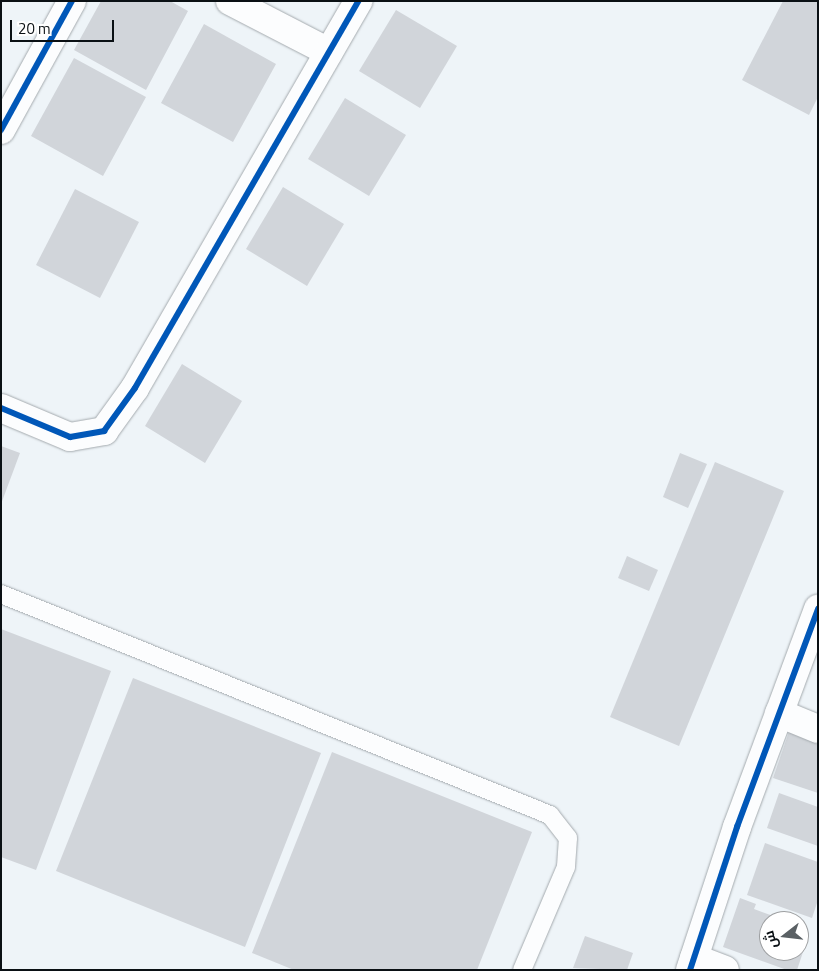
<!DOCTYPE html>
<meta charset="utf-8">
<style>
body{margin:0}
#map{position:relative;width:819px;height:971px;overflow:hidden;background:#eef4f8;font-family:"Titillium Web",Cairo,sans-serif}
div>[style]{position:absolute}
.building>*{inset:0;background:#d1d5da}
.roads{filter:drop-shadow(0 0 1px #a4aaae) drop-shadow(0 0 1px #a4aaae)}
.service>*{height:18px;margin:-9px;padding:0 9px;transform-origin:9px;border-radius:9px;background:#fcfdfe}
.minor>*{height:28px;margin:-14px;padding:0 14px;transform-origin:14px;border-radius:14px;background:#fcfdfe}
.cycleway>*{height:6px;margin:-3px;padding:0 3px;transform-origin:3px;border-radius:3px;background:#0057b8}
span{translate:-50% -50%;white-space:nowrap;text-align:center;line-height:1.15;-webkit-text-stroke:4px #fff;paint-order:stroke}
.frame{position:absolute;inset:0;border:2px solid #0a1014;pointer-events:none}
.north{position:absolute;left:759px;top:911px;width:50px;height:50px;box-sizing:border-box;background:#fff;border:1px solid #9d9fa1;border-radius:50%;rotate:254deg;font-size:14px;font-weight:700;line-height:20px;text-align:center;color:#0a1014}
.north::after{content:'';display:block;margin:auto;width:18px;height:22px;background:#5a6064;clip-path:polygon(50% 0,100% 100%,50% 72%,0 100%)}
.scale{position:absolute;left:10px;top:20px;width:104px;height:22px;box-sizing:border-box;border:2px solid #0a1014;border-top:0;padding-left:6px;font-size:15px;line-height:18px;white-space:nowrap;color:#0a1014;-webkit-text-stroke:4px #fff;paint-order:stroke}
</style>
<div id="map">
<div class="building">
<div style="clip-path:polygon(101px 1px,170px 1px,188px 11px,146px 90px,74px 50px)"></div>
<div style="clip-path:polygon(783px 1px,818px 1px,818px 97px,809px 115px,742px 80px)"></div>
<div style="clip-path:polygon(396px 10px,457px 46px,420px 108px,359px 71px)"></div>
<div style="clip-path:polygon(204px 24px,276px 64px,233px 142px,161px 103px)"></div>
<div style="clip-path:polygon(74px 58px,146px 97px,103px 176px,31px 136px)"></div>
<div style="clip-path:polygon(345px 98px,406px 135px,369px 196px,308px 159px)"></div>
<div style="clip-path:polygon(283px 187px,344px 224px,307px 286px,246px 249px)"></div>
<div style="clip-path:polygon(75px 189px,139px 222px,100px 298px,36px 265px)"></div>
<div style="clip-path:polygon(182px 364px,242px 401px,205px 463px,145px 426px)"></div>
<div style="clip-path:polygon(1px 446px,20px 453px,1px 504px)"></div>
<div style="clip-path:polygon(680px 453px,707px 464px,688px 508px,663px 497px)"></div>
<div style="clip-path:polygon(715px 462px,784px 491px,679px 746px,610px 717px)"></div>
<div style="clip-path:polygon(627px 556px,658px 570px,649px 591px,618px 578px)"></div>
<div style="clip-path:polygon(1px 629px,111px 671px,36px 870px,1px 857px)"></div>
<div style="clip-path:polygon(133px 678px,321px 753px,245px 947px,56px 871px)"></div>
<div style="clip-path:polygon(791px 726px,818px 735px,818px 793px,773px 778px)"></div>
<div style="clip-path:polygon(332px 752px,532px 832px,477px 970px,294px 970px,252px 953px)"></div>
<div style="clip-path:polygon(779px 793px,818px 807px,818px 846px,767px 828px)"></div>
<div style="clip-path:polygon(765px 843px,818px 862px,818px 900px,812px 918px,747px 895px)"></div>
<div style="clip-path:polygon(740px 898px,756px 904px,754px 909px,776px 917px,774px 921px,769px 921px,769px 951px,799px 951px,799px 937px,807px 940px,797px 970px,787px 970px,723px 947px)"></div>
<div style="clip-path:polygon(585px 936px,633px 953px,627px 970px,573px 968px)"></div>
</div>
<div class="roads">
<div class="service">
<div style="left:1px;top:594px;width:592px;rotate:21.93deg"></div>
<div style="left:550px;top:815px;width:29px;rotate:52deg"></div>
<div style="left:568px;top:838px;width:29px;rotate:94deg"></div>
<div style="left:566px;top:867px;width:112px;rotate:113.1deg"></div>
</div>
<div class="minor">
<div style="left:230px;top:1px;width:111px;rotate:27.3deg"></div>
<div style="left:1px;top:130px;width:147px;rotate:-61.2deg"></div>
<div style="left:1px;top:408px;width:75px;rotate:22.8deg"></div>
<div style="left:70px;top:437px;width:35px;rotate:-10deg"></div>
<div style="left:104px;top:431px;width:53px;rotate:-54.2deg"></div>
<div style="left:135px;top:388px;width:447px;rotate:-60deg"></div>
<div style="left:779px;top:713px;width:42px;rotate:22.3deg"></div>
<div style="left:694px;top:958px;width:33px;rotate:21deg"></div>
<div style="left:690px;top:970px;width:151px;rotate:-71.8deg"></div>
<div style="left:737px;top:827px;width:233px;rotate:-69.6deg"></div>
</div>
</div>
<div class="cycleway">
<div style="left:1px;top:130px;width:147px;rotate:-61.2deg"></div>
<div style="left:1px;top:408px;width:75px;rotate:22.8deg"></div>
<div style="left:70px;top:437px;width:35px;rotate:-10deg"></div>
<div style="left:104px;top:431px;width:53px;rotate:-54.2deg"></div>
<div style="left:135px;top:388px;width:447px;rotate:-60deg"></div>
<div style="left:690px;top:970px;width:151px;rotate:-71.8deg"></div>
<div style="left:737px;top:827px;width:233px;rotate:-69.6deg"></div>
</div>
<div class="frame"></div>
<div class="north">ش</div>
<div class="scale">20 m</div>
</div>
